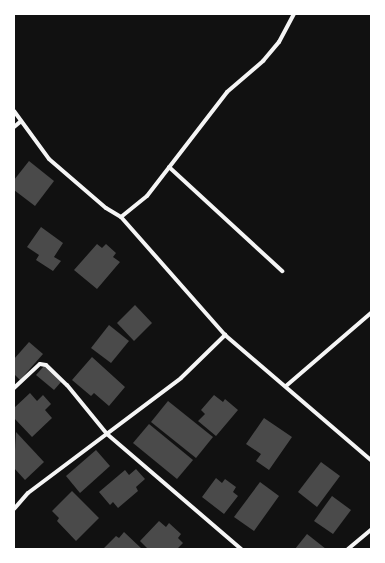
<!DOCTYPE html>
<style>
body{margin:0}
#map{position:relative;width:385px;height:563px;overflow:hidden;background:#111;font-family:"Fira Sans",sans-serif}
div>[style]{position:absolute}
.building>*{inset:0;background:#4a4a4a}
.minor>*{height:4px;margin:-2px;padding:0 2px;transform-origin:2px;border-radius:2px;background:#f5f5f5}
span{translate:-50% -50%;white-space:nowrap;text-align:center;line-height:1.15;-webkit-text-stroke:3.5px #fff;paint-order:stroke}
.frame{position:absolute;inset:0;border:15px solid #fff;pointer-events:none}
</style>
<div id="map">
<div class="building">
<div style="clip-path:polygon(29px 161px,54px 181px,35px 206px,14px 190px,14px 180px)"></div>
<div style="clip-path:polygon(41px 227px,63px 243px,54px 257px,61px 261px,53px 271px,36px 260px,39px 255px,27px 247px)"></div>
<div style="clip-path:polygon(97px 244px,102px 248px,106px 244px,116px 253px,113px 257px,120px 262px,97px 289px,74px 270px)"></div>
<div style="clip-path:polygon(135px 305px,152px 323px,134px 341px,117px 323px)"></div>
<div style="clip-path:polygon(109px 325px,129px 341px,111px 363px,91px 348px)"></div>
<div style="clip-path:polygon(29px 342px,43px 354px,20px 380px,14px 374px,14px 359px)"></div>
<div style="clip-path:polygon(92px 357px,125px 387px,109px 406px,94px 393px,91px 396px,72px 380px)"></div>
<div style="clip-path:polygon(44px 366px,61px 382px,54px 390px,36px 375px)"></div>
<div style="clip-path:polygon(30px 393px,37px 401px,43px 395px,51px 404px,45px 410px,52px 418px,32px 437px,14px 418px,14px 408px)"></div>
<div style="clip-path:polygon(214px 395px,223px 402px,225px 399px,238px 410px,216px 436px,198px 421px,205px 414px,201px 410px)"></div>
<div style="clip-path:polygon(168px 401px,213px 437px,196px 458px,151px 422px)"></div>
<div style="clip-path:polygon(264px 418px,292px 437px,269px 470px,256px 461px,261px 454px,246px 444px)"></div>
<div style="clip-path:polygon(149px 424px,193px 460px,177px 479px,133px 443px)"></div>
<div style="clip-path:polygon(16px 432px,44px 462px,25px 480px,14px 468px)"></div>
<div style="clip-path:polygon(96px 450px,110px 466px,80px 493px,66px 476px)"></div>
<div style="clip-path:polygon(321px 462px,340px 476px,317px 507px,298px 492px)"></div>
<div style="clip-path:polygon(136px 469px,145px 479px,136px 487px,138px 491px,118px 508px,113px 502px,110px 505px,99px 492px,125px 470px,129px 475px)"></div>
<div style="clip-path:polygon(216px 478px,222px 483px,225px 479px,236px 487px,233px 492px,238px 496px,224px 514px,202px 497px)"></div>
<div style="clip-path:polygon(260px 482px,279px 496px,254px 531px,234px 517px)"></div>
<div style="clip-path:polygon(72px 491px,99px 518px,76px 541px,57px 521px,59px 518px,52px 511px)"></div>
<div style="clip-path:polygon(332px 496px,351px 510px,333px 534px,314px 521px)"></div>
<div style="clip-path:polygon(159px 521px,166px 527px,169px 523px,181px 534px,178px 538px,183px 543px,177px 549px,148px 549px,140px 541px)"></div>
<div style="clip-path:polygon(124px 532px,142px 549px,103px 549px,116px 536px,119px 538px)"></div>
<div style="clip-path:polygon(307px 534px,326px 549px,295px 549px)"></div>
</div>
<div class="minor">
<div style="left:14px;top:111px;width:59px;rotate:53.9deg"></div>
<div style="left:49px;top:159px;width:75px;rotate:40.7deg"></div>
<div style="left:106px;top:208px;width:17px;rotate:31deg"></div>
<div style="left:121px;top:217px;width:157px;rotate:48.6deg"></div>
<div style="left:225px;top:335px;width:192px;rotate:40.6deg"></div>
<div style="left:14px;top:127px;width:8px;rotate:-40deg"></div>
<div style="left:169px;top:167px;width:154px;rotate:42.6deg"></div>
<div style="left:121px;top:217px;width:33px;rotate:-39deg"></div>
<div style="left:147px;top:196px;width:131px;rotate:-52.4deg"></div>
<div style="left:227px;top:92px;width:48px;rotate:-40.7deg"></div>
<div style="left:263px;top:61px;width:25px;rotate:-50deg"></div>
<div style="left:279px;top:42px;width:32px;rotate:-62deg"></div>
<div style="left:286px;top:386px;width:112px;rotate:-40.7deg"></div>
<div style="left:14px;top:388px;width:35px;rotate:-43deg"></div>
<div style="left:40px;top:364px;width:6px;rotate:9deg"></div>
<div style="left:46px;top:365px;width:29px;rotate:44deg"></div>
<div style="left:67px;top:385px;width:63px;rotate:50.8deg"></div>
<div style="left:107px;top:434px;width:177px;rotate:40.6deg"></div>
<div style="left:14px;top:509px;width:21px;rotate:-49deg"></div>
<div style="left:28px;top:493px;width:191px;rotate:-36.9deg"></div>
<div style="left:181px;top:378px;width:62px;rotate:-44.3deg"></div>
<div style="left:348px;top:549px;width:30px;rotate:-40deg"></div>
</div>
<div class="frame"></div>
</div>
